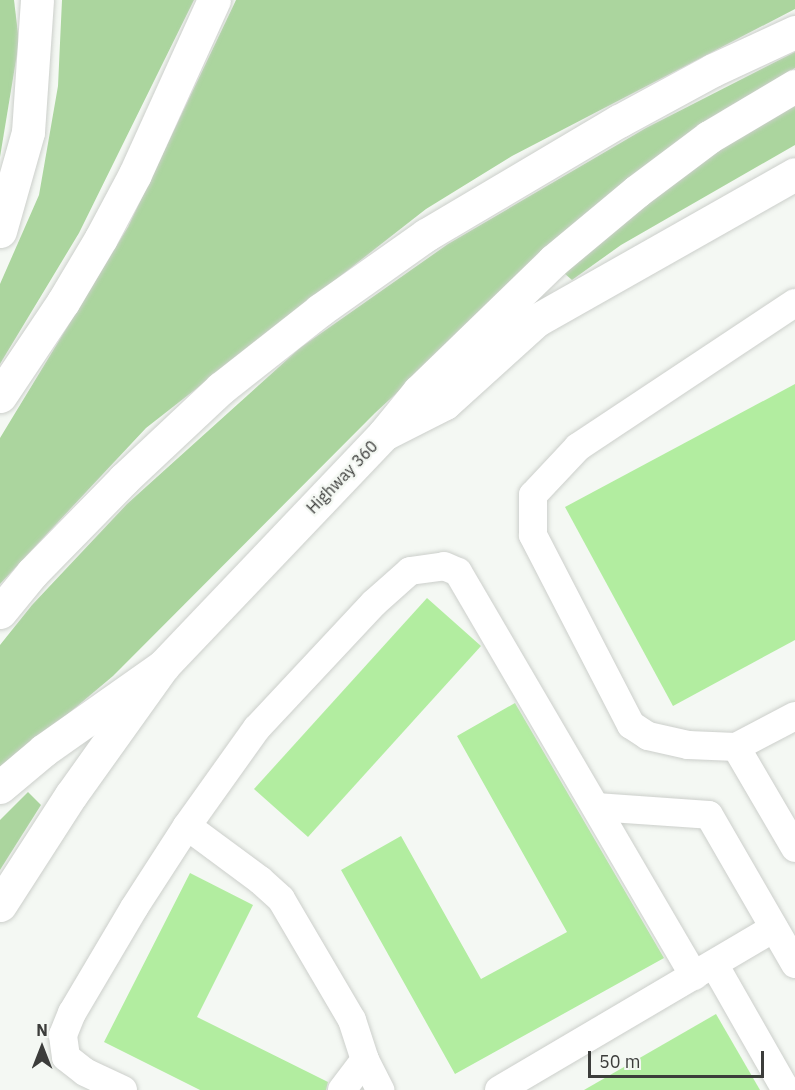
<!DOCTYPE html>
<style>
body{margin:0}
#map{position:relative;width:795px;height:1090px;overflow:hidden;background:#f4f8f3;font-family:"IBM Plex Sans",sans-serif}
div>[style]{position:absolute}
.green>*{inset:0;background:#abd59e}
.building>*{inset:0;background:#b2eda0}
.roads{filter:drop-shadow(0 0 2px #cccfcb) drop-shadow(0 0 2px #cccfcb)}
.minor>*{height:28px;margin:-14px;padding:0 14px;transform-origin:14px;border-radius:14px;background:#fff}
.major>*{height:33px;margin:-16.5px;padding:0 16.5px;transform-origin:16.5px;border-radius:16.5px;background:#fff}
.highway>*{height:33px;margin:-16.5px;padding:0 16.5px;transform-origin:16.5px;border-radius:16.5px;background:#fff}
span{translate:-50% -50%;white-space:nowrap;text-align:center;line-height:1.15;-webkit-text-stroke:5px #f4f8f3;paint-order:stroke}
.street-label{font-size:16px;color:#3c3d3b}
.north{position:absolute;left:12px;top:1018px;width:60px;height:60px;-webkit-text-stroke:4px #f4f8f3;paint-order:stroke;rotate:0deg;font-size:16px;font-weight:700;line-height:24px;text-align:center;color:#3c3d3b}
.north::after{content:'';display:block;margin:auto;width:21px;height:27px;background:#3c3d3b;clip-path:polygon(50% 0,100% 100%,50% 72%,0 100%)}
.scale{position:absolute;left:588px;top:1051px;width:176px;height:27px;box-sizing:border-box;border:3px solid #3c3d3b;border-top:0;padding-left:8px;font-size:18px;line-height:21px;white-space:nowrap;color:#3c3d3b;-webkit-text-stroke:4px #f4f8f3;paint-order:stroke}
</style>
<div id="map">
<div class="green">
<div style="clip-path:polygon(0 0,14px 0,19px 42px,0 157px)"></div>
<div style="clip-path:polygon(62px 0,194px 0,79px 233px,0 364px,0 284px,39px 195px,58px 86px)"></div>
<div style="clip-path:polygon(236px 0,795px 0,795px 9px,512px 156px,426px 209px,146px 428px,0 584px,0 438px,128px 227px)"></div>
<div style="clip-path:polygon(795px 52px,795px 68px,725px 109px,496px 301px,375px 413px,113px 676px,0 771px,0 645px,32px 605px,127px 504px,300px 348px,448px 244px,646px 128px)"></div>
<div style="clip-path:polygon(795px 101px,795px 145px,621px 245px,572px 280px,564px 273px,701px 159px)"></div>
<div style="clip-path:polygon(28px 792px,41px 805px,0 870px,0 820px)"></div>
</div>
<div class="building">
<div style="clip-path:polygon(795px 384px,795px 640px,673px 706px,565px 507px)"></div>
<div style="clip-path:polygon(427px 598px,481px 646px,308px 837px,254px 789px)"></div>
<div style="clip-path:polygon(515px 703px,664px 958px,455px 1074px,341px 870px,401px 836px,481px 979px,567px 932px,457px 736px)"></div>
<div style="clip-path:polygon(190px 873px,253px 905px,197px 1017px,328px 1082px,326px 1090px,200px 1090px,104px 1042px)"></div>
<div style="clip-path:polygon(716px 1014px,760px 1090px,584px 1090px)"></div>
</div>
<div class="roads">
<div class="minor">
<div style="left:795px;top:716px;width:67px;rotate:152.3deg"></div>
<div style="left:736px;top:747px;width:117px;rotate:59.7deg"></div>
<div style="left:736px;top:747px;width:48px;rotate:-177.6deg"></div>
<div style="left:688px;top:745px;width:41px;rotate:-167.3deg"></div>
<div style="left:648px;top:736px;width:20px;rotate:-147deg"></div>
<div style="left:631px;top:725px;width:214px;rotate:-117.3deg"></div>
<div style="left:533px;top:535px;width:40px;rotate:-90deg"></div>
<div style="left:533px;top:495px;width:66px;rotate:-46.8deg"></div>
<div style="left:578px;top:447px;width:260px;rotate:-33.6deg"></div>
<div style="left:596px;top:807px;width:113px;rotate:4deg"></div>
<div style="left:709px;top:815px;width:172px;rotate:60deg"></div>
<div style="left:187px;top:826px;width:120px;rotate:-54.5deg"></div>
<div style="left:257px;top:728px;width:171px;rotate:-46.9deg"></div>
<div style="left:374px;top:603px;width:48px;rotate:-41.6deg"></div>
<div style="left:410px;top:571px;width:34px;rotate:-8deg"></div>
<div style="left:444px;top:566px;width:15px;rotate:23deg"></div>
<div style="left:458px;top:572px;width:468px;rotate:59.7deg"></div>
<div style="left:714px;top:964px;width:145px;rotate:60.3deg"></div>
<div style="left:123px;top:1090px;width:42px;rotate:-154.7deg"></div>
<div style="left:85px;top:1072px;width:24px;rotate:-142deg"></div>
<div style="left:66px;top:1057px;width:22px;rotate:-98deg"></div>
<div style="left:63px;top:1035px;width:24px;rotate:-68deg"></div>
<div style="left:72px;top:1013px;width:122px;rotate:-59.4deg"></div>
<div style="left:134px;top:908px;width:98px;rotate:-57.1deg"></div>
<div style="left:187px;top:826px;width:91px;rotate:36.5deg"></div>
<div style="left:260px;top:880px;width:28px;rotate:42deg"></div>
<div style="left:281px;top:899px;width:140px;rotate:59.6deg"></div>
<div style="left:352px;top:1020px;width:42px;rotate:72deg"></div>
<div style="left:365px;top:1060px;width:34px;rotate:63deg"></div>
<div style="left:342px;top:1090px;width:38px;rotate:-53deg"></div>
<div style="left:499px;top:1090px;width:319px;rotate:-30.5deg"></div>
</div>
<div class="major">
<div style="left:0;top:905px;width:131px;rotate:-57.2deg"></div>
<div style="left:71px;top:795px;width:158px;rotate:-54.5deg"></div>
<div style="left:163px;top:666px;width:320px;rotate:-46.4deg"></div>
<div style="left:384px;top:434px;width:68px;rotate:-26.9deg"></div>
<div style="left:445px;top:403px;width:124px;rotate:-42.1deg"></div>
<div style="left:537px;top:320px;width:296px;rotate:-29.5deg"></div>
</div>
<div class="highway">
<div style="left:0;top:231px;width:103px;rotate:-74.2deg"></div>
<div style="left:28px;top:132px;width:132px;rotate:-86.1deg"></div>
<div style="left:0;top:396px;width:113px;rotate:-56.2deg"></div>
<div style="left:63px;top:302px;width:74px;rotate:-59.3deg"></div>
<div style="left:101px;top:238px;width:72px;rotate:-62deg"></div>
<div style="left:135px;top:174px;width:191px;rotate:-65.6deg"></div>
<div style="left:384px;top:434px;width:55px;rotate:-50.9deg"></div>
<div style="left:419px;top:391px;width:187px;rotate:-44.1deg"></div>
<div style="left:553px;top:261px;width:109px;rotate:-39.8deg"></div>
<div style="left:637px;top:191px;width:90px;rotate:-36.9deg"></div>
<div style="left:709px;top:137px;width:100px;rotate:-30.7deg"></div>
<div style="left:0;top:612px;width:50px;rotate:-50.6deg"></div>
<div style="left:32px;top:573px;width:132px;rotate:-45.6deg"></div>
<div style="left:124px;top:479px;width:133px;rotate:-43.2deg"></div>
<div style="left:221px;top:388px;width:126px;rotate:-38.2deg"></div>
<div style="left:320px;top:310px;width:130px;rotate:-35.3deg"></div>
<div style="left:426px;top:235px;width:224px;rotate:-30.6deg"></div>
<div style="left:619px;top:121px;width:107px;rotate:-28.5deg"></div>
<div style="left:713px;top:70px;width:90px;rotate:-24.9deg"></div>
<div style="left:0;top:787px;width:57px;rotate:-40.1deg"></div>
<div style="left:44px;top:750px;width:146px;rotate:-35.2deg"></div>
</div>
</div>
<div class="street-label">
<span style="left:342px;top:477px;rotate:-46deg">Highway 360</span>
</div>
<div class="north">N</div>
<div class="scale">50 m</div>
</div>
